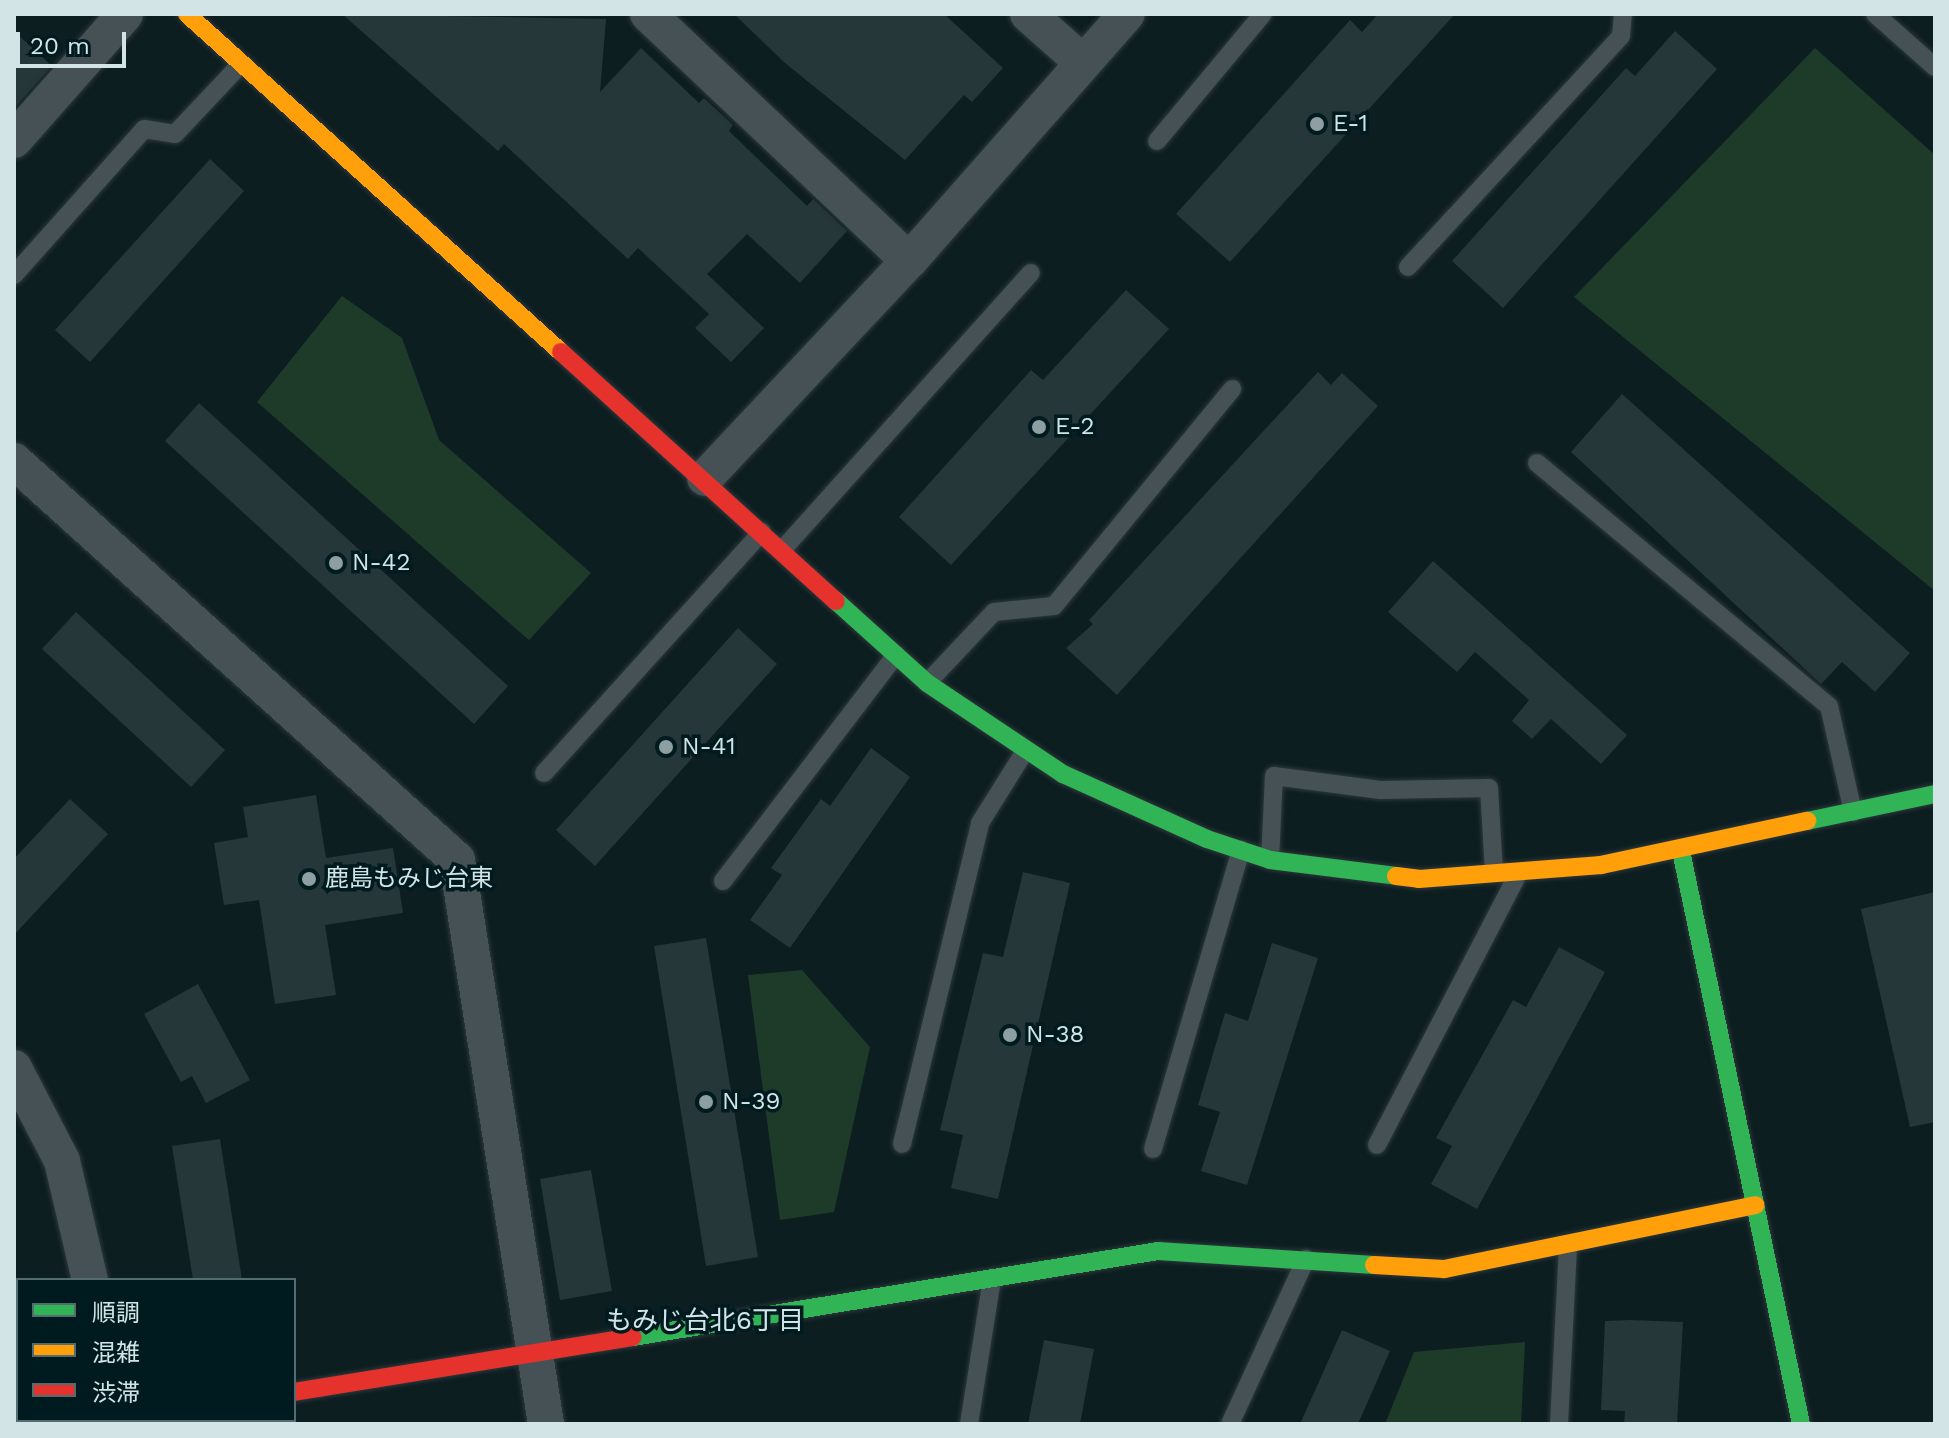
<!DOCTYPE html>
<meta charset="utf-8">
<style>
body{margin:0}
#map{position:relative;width:1949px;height:1438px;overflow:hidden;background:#0d1e21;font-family:"Work Sans","Noto Sans JP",sans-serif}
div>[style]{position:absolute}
.green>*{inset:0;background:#1e3b2a}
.building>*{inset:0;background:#253738}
.roads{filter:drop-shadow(0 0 2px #2d383b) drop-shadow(0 0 2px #2d383b)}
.lane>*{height:18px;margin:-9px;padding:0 9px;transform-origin:9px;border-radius:9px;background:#455154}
.street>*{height:36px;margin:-18px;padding:0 18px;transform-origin:18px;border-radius:18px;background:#455154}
.fast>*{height:18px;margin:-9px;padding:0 9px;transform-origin:9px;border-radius:9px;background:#30b455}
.slow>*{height:18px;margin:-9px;padding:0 9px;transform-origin:9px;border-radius:9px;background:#ff9f0a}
.jam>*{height:18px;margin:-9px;padding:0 9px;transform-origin:9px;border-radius:9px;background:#e5322d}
.dots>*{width:22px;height:22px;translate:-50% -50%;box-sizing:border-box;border:4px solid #001b1f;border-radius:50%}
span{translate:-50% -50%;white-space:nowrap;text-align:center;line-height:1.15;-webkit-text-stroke:7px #001b1f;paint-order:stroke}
.poi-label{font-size:24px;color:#d3e4e7}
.left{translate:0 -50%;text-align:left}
.neighbourhood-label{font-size:26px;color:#d3e4e7}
.frame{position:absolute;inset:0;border:16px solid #d3e4e7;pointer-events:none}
.legend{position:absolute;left:16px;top:1278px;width:280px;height:144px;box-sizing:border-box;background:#001b1f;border:2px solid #546b6f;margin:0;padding:10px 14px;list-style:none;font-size:24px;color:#d3e4e7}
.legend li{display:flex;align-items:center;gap:16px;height:40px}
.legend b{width:40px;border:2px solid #546b6f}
.scale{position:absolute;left:16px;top:32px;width:110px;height:36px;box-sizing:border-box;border:4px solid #d3e4e7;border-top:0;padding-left:10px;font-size:24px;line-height:28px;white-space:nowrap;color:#d3e4e7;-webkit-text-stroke:6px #001b1f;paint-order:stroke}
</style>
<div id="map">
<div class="green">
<div style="clip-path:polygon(1815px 48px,1935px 155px,1935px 591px,1574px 297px)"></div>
<div style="clip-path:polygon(342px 296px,402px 338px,439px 440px,591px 573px,529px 640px,257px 402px)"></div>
<div style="clip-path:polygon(802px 970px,870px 1047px,834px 1212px,780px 1220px,748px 975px)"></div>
<div style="clip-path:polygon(1525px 1342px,1521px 1424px,1385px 1424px,1414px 1352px)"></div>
</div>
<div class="building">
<div style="clip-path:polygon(342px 14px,606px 19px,600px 92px,641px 48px,699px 103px,704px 98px,733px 125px,729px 131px,807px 206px,813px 199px,847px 231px,800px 283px,747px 234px,707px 274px,764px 328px,731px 362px,695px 328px,709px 314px,638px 248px,628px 259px,504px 144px,498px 151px)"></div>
<div style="clip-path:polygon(734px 14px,944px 14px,1003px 68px,972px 102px,964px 95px,905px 160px,785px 63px)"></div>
<div style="clip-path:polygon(1378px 14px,1455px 14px,1230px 262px,1176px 214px,1350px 20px,1362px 32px)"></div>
<div style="clip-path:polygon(14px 31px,52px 66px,14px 108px)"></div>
<div style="clip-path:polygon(1675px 31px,1717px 69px,1503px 308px,1452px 261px,1626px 68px,1635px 76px)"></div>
<div style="clip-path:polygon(210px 159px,244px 191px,90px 362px,55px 330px)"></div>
<div style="clip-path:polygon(1126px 290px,1169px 329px,951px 565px,899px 517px,1031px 370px,1043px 380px)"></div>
<div style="clip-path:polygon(1318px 372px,1331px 385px,1342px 373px,1378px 406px,1117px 695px,1066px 648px,1093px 624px,1089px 620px)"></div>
<div style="clip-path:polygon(1622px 394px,1910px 653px,1875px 692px,1842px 662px,1821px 684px,1571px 452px)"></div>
<div style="clip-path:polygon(199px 403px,508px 686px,474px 724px,165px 441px)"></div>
<div style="clip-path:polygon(1433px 561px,1627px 735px,1601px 764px,1551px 719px,1532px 739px,1512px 721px,1529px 700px,1475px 652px,1457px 672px,1388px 612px)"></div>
<div style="clip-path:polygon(76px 612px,225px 750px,191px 787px,42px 649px)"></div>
<div style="clip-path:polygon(738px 628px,777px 664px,595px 866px,556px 830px)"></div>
<div style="clip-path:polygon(871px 748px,910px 777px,790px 948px,750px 920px,782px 875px,771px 868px,821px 799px,830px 806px)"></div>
<div style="clip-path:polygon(316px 795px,326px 858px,393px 848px,403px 913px,325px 925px,336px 995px,275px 1004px,259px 900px,224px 905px,214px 843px,248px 837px,243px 807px)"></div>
<div style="clip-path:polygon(70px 799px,108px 834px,14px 935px,14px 859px)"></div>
<div style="clip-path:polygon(1023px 872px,1070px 883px,998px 1199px,951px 1188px,963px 1135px,940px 1130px,983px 953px,1003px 957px)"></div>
<div style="clip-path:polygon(1935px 892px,1935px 1122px,1910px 1127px,1861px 909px)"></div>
<div style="clip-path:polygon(706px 938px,758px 1257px,706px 1266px,654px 946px)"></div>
<div style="clip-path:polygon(1272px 943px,1318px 958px,1247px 1185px,1201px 1171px,1220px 1112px,1198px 1105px,1225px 1013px,1248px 1021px)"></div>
<div style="clip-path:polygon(1559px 947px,1605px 972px,1477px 1209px,1431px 1184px,1452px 1146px,1436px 1138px,1513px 1000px,1526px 1007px)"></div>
<div style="clip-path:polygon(198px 984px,250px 1080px,206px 1103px,192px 1076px,181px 1082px,144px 1014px)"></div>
<div style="clip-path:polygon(220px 1139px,242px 1280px,193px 1280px,172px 1146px)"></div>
<div style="clip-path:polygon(591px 1170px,612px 1291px,560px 1300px,540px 1179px)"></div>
<div style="clip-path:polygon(1630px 1320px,1683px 1322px,1677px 1424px,1624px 1424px,1625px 1411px,1601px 1410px,1605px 1321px)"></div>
<div style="clip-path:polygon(1342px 1330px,1390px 1351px,1358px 1424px,1300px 1424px)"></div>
<div style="clip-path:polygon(1044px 1340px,1094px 1349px,1080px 1424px,1028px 1424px)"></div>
</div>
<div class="roads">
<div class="lane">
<div style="left:1875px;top:14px;width:80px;rotate:41.5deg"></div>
<div style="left:1157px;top:141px;width:165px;rotate:-50.2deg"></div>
<div style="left:1408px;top:267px;width:314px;rotate:-47.3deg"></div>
<div style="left:1621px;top:36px;width:22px;rotate:-85deg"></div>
<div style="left:14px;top:275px;width:195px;rotate:-48.3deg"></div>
<div style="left:144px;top:129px;width:31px;rotate:9deg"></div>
<div style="left:175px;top:134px;width:95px;rotate:-46.7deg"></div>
<div style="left:1537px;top:463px;width:380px;rotate:39.8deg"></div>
<div style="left:1829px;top:706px;width:109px;rotate:77.2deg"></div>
<div style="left:783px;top:549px;width:371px;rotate:-48.1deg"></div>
<div style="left:928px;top:682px;width:96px;rotate:-46.7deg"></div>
<div style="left:994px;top:612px;width:60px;rotate:-5.7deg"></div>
<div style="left:1054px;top:606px;width:281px;rotate:-50.6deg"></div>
<div style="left:544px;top:773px;width:325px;rotate:-47.9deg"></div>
<div style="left:1270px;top:860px;width:84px;rotate:-87.3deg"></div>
<div style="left:1274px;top:776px;width:107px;rotate:7.5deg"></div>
<div style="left:1380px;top:790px;width:109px;rotate:-1.1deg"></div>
<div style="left:1489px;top:788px;width:85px;rotate:86.6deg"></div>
<div style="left:723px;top:881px;width:285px;rotate:-52.6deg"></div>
<div style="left:902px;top:1144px;width:330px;rotate:-76.3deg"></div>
<div style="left:980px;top:823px;width:85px;rotate:-58deg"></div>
<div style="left:1377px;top:1145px;width:305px;rotate:-62.5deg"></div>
<div style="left:1153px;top:1149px;width:312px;rotate:-73.6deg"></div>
<div style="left:969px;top:1424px;width:148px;rotate:-81deg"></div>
<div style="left:1230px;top:1424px;width:182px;rotate:-65.3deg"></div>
<div style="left:1559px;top:1424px;width:180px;rotate:-87.1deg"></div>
</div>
<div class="street">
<div style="left:648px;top:14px;width:359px;rotate:43.4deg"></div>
<div style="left:1028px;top:14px;width:72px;rotate:41.6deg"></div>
<div style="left:14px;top:140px;width:168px;rotate:-48.6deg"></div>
<div style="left:14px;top:461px;width:596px;rotate:42.01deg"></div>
<div style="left:457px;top:860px;width:571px;rotate:81.03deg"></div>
<div style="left:705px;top:478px;width:298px;rotate:-46.8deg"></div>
<div style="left:909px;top:261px;width:329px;rotate:-48.6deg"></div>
<div style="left:14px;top:1068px;width:105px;rotate:62.7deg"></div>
<div style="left:62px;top:1161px;width:122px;rotate:76.8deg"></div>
<div style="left:104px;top:1424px;width:23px;rotate:-10deg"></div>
</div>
<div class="fast">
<div style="left:836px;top:601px;width:122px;rotate:42deg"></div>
<div style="left:927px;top:683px;width:164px;rotate:33.8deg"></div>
<div style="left:1063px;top:774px;width:158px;rotate:24.3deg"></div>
<div style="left:1207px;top:839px;width:66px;rotate:18.4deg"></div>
<div style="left:1270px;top:860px;width:127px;rotate:7.2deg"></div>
<div style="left:1807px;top:821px;width:131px;rotate:-11.9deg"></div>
<div style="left:1681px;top:851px;width:585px;rotate:78.17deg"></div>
<div style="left:633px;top:1337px;width:532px;rotate:-9.3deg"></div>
<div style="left:1158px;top:1251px;width:216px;rotate:3.7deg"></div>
</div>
<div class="slow">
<div style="left:187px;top:14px;width:504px;rotate:42.11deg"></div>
<div style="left:1396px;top:876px;width:23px;rotate:7deg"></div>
<div style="left:1419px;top:879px;width:183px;rotate:-4.4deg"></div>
<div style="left:1601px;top:865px;width:211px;rotate:-12.1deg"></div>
<div style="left:1374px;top:1265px;width:70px;rotate:3.3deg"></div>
<div style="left:1444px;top:1269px;width:318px;rotate:-11.6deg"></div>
</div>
<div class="jam">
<div style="left:561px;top:352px;width:371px;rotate:42.2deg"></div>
<div style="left:294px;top:1392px;width:343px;rotate:-9.2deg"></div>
</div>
</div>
<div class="dots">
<div style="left:1317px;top:124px;background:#8e9fa2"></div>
<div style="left:1039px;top:427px;background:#8e9fa2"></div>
<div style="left:336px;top:563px;background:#8e9fa2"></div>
<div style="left:666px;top:747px;background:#8e9fa2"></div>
<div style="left:309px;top:879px;background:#8e9fa2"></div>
<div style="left:1010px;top:1035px;background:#8e9fa2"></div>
<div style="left:706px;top:1102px;background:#8e9fa2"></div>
</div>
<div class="poi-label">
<span class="left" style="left:1333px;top:124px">E-1</span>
<span class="left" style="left:1055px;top:427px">E-2</span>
<span class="left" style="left:352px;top:563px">N-42</span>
<span class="left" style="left:682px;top:747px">N-41</span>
<span class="left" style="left:325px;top:879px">鹿島もみじ台東</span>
<span class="left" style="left:1026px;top:1035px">N-38</span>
<span class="left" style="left:722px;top:1102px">N-39</span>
</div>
<div class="neighbourhood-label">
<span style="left:705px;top:1321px">もみじ台北6丁目</span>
</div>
<div class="frame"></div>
<ul class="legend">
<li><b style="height:10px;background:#30b455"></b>順調</li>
<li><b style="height:10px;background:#ff9f0a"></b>混雑</li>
<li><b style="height:10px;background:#e5322d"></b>渋滞</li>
</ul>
<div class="scale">20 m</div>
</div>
